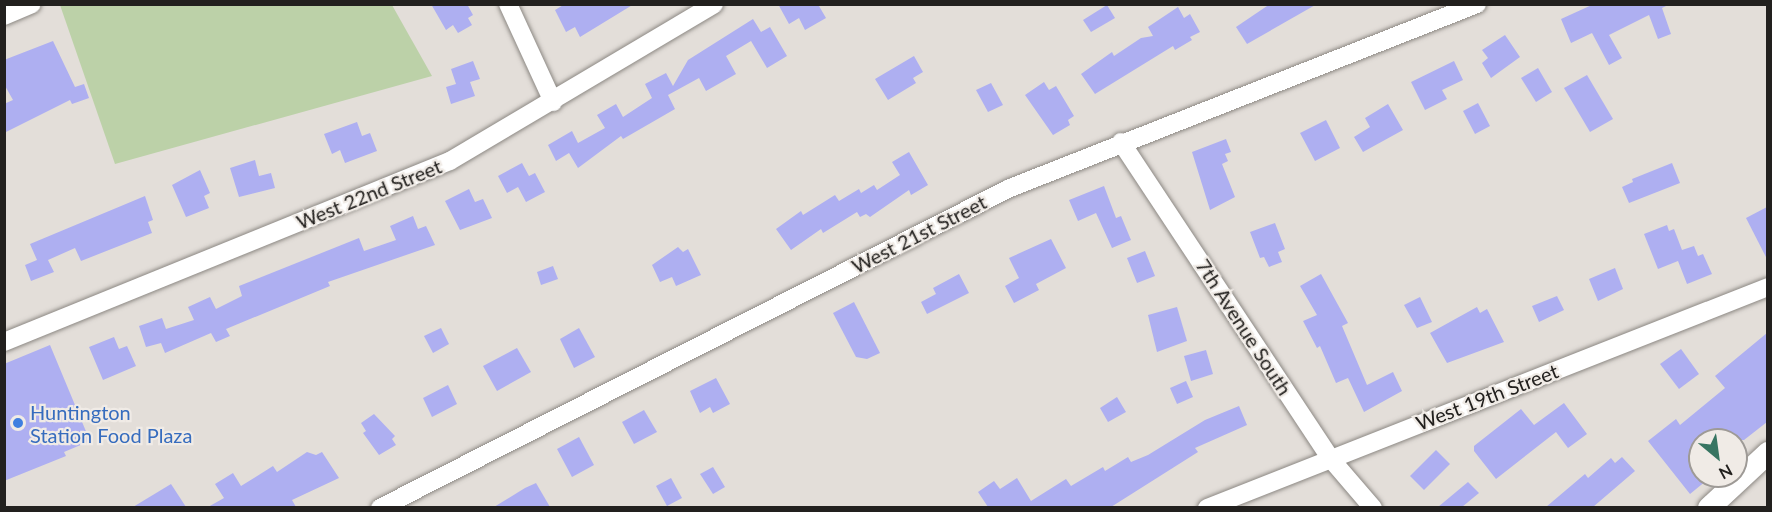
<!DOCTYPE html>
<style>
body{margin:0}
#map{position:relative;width:1772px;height:512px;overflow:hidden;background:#e3ded9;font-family:Lato,sans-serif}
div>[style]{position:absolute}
.green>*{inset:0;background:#bcd1a8}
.building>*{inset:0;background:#aeaff1}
.roads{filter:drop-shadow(0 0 2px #8c8883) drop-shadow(0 0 2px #8c8883)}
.minor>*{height:18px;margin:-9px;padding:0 9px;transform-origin:9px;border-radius:9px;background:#fff}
.tertiary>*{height:22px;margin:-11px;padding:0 11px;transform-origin:11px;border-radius:11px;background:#fff}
.dots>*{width:16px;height:16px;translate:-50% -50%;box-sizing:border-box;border:3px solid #f0ebe6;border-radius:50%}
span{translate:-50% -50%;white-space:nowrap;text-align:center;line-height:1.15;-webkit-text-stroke:4.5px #f0ebe6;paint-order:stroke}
.street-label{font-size:20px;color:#22201e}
.shop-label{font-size:20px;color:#366cbe}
.left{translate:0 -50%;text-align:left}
.frame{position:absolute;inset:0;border:6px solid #22201e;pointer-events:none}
.north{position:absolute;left:1688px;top:428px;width:60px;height:60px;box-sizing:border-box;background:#f0ebe6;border:2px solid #9e9a96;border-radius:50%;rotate:151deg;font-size:16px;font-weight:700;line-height:24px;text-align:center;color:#22201e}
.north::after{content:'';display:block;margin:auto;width:21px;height:27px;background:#377562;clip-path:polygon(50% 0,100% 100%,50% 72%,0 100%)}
</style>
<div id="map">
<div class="green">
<div style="clip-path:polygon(60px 5px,392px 5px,432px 76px,115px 164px)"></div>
</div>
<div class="building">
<div style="clip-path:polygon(431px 4px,467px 4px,473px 15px,468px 18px,472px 25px,458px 33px,453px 25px,446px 30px)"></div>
<div style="clip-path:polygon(565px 4px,634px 4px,580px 37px,575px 27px,566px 32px,555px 10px)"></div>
<div style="clip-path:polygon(778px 4px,822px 4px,819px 6px,826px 18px,805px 30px,799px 18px,789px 24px)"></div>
<div style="clip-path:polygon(1270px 4px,1317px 4px,1247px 44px,1236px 27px)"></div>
<div style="clip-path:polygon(1594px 4px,1670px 4px,1662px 8px,1671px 34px,1658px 39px,1649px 15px,1609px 35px,1622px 58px,1609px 65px,1592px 33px,1571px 43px,1561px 19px)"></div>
<div style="clip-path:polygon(1107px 5px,1115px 18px,1091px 32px,1083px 20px)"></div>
<div style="clip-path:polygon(1178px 7px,1184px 18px,1190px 14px,1200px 32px,1190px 37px,1192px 40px,1175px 50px,1173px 46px,1095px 94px,1081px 74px,1112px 52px,1114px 56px,1141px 38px,1153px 36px,1148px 27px)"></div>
<div style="clip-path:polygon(753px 19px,761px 32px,770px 27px,787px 56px,767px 68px,751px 41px,726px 56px,736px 74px,706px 91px,699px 78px,668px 95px,675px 109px,623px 139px,621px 136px,578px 168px,569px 153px,556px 161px,548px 145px,572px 131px,578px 143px,605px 128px,597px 115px,616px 104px,623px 117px,652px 98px,645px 84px,666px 73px,673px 86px,688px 60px)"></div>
<div style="clip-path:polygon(1505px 35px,1520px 57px,1491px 78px,1482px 63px,1488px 58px,1482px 50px)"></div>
<div style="clip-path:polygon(53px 41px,75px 87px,84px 84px,89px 98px,72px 104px,70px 100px,4px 133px,4px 104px,13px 100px,4px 84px,4px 60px)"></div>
<div style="clip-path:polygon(914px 56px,923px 72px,913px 78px,916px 83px,888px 100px,875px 79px)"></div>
<div style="clip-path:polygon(473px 61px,480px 79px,470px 82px,475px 96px,451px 104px,446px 87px,456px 84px,451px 69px)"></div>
<div style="clip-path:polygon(1454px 61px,1463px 80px,1442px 90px,1447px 99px,1425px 110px,1411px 82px)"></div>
<div style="clip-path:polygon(1538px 68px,1552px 92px,1536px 102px,1521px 78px)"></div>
<div style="clip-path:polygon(1587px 75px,1613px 119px,1590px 132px,1564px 88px)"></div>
<div style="clip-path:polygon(1044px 82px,1049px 90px,1056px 86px,1074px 116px,1068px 120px,1070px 125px,1053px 135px,1025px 95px)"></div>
<div style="clip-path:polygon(991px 83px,1003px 105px,988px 112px,976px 90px)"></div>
<div style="clip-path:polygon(1478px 103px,1490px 126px,1475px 134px,1463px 111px)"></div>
<div style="clip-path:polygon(1388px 104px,1403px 130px,1363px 152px,1354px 137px,1370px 127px,1365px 118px)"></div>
<div style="clip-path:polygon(1326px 120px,1340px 148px,1315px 161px,1300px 133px)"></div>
<div style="clip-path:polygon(357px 122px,362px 136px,370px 133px,377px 151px,345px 163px,340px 150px,332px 154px,324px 134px)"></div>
<div style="clip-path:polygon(1226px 139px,1231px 152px,1225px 154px,1228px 161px,1222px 164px,1235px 197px,1210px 210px,1192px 152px)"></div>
<div style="clip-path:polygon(909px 152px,928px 185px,911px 195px,909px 190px,870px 217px,866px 214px,860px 217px,857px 212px,823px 233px,821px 229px,791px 250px,776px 229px,801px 211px,803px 215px,835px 195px,839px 201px,859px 189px,861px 193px,874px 185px,877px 190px,900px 175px,892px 162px)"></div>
<div style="clip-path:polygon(255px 160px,259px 176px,271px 173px,275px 188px,239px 197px,230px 168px)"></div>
<div style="clip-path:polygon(522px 163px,529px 176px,535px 173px,545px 192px,526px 202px,518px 187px,507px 193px,498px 176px)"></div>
<div style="clip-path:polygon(1672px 163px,1680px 183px,1629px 203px,1622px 187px,1633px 182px,1632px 179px)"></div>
<div style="clip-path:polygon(200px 170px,210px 193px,204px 196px,209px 208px,186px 217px,172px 185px)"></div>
<div style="clip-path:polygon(1104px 186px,1116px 218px,1121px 216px,1131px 240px,1112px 248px,1096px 213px,1078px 221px,1069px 200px)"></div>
<div style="clip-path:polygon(469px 189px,475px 202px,483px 199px,492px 218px,460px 230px,445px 201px)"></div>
<div style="clip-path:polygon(145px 196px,153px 220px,148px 222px,152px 233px,81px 261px,75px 248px,48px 260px,54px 272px,31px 281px,25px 265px,37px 260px,30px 244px)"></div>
<div style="clip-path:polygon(1767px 207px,1767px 259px,1746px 218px)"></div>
<div style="clip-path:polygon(413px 216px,418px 229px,426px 226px,435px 245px,328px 282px,330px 286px,226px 329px,230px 336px,216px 342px,211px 333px,165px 353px,161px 343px,146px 347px,139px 326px,162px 318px,166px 329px,194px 320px,188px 307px,210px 297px,216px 309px,242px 296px,239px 286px,359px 238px,364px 251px,396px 240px,390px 226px)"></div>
<div style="clip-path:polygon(1275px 223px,1285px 249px,1278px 252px,1282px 262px,1269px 267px,1264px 257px,1260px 258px,1250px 232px)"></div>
<div style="clip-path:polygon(1667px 225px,1669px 231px,1674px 229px,1682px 250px,1694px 246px,1698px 256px,1703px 254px,1712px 274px,1687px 284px,1678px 261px,1658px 269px,1644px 234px)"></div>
<div style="clip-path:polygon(1051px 239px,1066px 268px,1036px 284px,1039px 290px,1014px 303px,1005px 286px,1019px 278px,1009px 258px)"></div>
<div style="clip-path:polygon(678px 247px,683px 252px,688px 249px,701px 275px,676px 286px,672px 277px,660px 282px,652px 265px)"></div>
<div style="clip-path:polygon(1145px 251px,1155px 276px,1137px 283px,1127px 258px)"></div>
<div style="clip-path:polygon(553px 266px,558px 279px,541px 285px,537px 272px)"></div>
<div style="clip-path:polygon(1615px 268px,1623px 289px,1598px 301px,1589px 279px)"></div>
<div style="clip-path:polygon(959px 274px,969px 293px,927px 314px,921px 302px,936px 294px,933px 288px)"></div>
<div style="clip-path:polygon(1321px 274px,1348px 323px,1342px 326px,1367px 385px,1393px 372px,1402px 391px,1364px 412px,1348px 378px,1336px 383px,1320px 346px,1317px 348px,1303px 321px,1317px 315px,1300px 286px)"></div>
<div style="clip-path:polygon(1557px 296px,1564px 310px,1539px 322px,1532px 306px)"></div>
<div style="clip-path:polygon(1420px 297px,1432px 322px,1417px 328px,1404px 305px)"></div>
<div style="clip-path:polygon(854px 302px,880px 353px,867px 359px,856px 357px,833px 313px)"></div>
<div style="clip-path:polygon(1177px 307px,1187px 341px,1157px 352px,1148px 315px)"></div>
<div style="clip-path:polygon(1477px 307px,1480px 313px,1487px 309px,1504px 342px,1447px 363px,1430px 333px)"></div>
<div style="clip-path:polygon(441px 328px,449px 344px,433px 353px,424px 336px)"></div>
<div style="clip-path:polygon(579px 328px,595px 357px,574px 368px,560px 339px)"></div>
<div style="clip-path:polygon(1767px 333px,1767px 422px,1744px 440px,1700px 440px,1700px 476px,1712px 476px,1690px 494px,1648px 441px,1676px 419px,1680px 425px,1725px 388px,1715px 376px)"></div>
<div style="clip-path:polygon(114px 337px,119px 349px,127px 346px,136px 366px,103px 380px,89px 347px)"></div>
<div style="clip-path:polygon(50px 345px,90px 441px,64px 452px,66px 456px,4px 481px,4px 364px)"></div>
<div style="clip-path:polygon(517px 348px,531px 372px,497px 391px,483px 366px)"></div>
<div style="clip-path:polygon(1681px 349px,1699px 374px,1679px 389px,1660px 364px)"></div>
<div style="clip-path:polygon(1206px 350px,1213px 374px,1191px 381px,1184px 356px)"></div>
<div style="clip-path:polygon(716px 378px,730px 404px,713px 413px,710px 407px,700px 413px,690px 391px)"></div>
<div style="clip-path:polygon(1186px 381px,1193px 397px,1177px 404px,1170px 388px)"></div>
<div style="clip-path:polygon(448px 385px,457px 404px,432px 417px,423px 398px)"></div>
<div style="clip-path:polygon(1117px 397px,1126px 412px,1108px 422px,1100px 408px)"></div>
<div style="clip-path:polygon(1564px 403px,1587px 434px,1568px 448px,1556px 432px,1496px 479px,1474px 451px,1474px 446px,1521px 409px,1534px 425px)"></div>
<div style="clip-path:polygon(1239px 406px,1247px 425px,1195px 448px,1198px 452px,1111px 507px,988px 507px,978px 492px,994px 481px,1000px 489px,1017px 478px,1031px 501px,1066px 479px,1071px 486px,1103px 467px,1105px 471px,1128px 457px,1131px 462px,1148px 455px,1205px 420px)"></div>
<div style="clip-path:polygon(644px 410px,657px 432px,634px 444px,622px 422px)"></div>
<div style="clip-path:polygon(374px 414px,395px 436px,392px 439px,396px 445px,379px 455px,363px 433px,366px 431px,361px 423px)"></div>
<div style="clip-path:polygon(579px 437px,594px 465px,572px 477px,557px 449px)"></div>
<div style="clip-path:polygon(1436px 450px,1450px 464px,1424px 490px,1410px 476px)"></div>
<div style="clip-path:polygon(307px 452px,316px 455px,322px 452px,339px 478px,292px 500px,296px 507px,208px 507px,224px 498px,215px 484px,233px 473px,241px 486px,273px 466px,277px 472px)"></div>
<div style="clip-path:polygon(1622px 457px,1635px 471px,1593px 507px,1546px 507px,1585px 474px,1588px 478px,1611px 458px,1615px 463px)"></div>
<div style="clip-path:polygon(713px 467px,725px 487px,713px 494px,700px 474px)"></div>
<div style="clip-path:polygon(671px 478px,682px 498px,667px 506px,656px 486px)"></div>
<div style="clip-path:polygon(1468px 482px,1479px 493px,1462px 507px,1438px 507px)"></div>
<div style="clip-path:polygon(536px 483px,550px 507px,494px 507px,525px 488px)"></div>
<div style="clip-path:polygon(171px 484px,186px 507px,133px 507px)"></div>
</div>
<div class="roads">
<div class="minor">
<div style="left:508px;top:4px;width:108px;rotate:65.3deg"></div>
<div style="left:4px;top:16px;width:30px;rotate:-23deg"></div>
<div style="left:1121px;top:142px;width:379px;rotate:56.5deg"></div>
<div style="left:1330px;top:458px;width:66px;rotate:49.3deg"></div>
<div style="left:4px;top:342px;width:481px;rotate:-22.1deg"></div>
<div style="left:450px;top:161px;width:307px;rotate:-30.7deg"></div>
<div style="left:380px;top:508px;width:707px;rotate:-26.93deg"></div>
<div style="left:1010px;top:188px;width:502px;rotate:-21.5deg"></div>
<div style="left:1207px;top:508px;width:603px;rotate:-21.5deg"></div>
</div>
<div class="tertiary">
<div style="left:1709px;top:508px;width:81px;rotate:-43deg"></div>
</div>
</div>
<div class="dots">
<div style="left:18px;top:423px;background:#3f7fe0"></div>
</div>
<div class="street-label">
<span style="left:369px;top:194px;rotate:-22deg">West 22nd Street</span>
<span style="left:919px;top:234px;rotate:-27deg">West 21st Street</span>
<span style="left:1244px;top:327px;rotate:57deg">7th Avenue South</span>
<span style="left:1487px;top:397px;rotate:-21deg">West 19th Street</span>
</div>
<div class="shop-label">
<span class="left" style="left:30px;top:424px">Huntington<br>Station Food Plaza</span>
</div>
<div class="frame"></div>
<div class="north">N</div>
</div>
